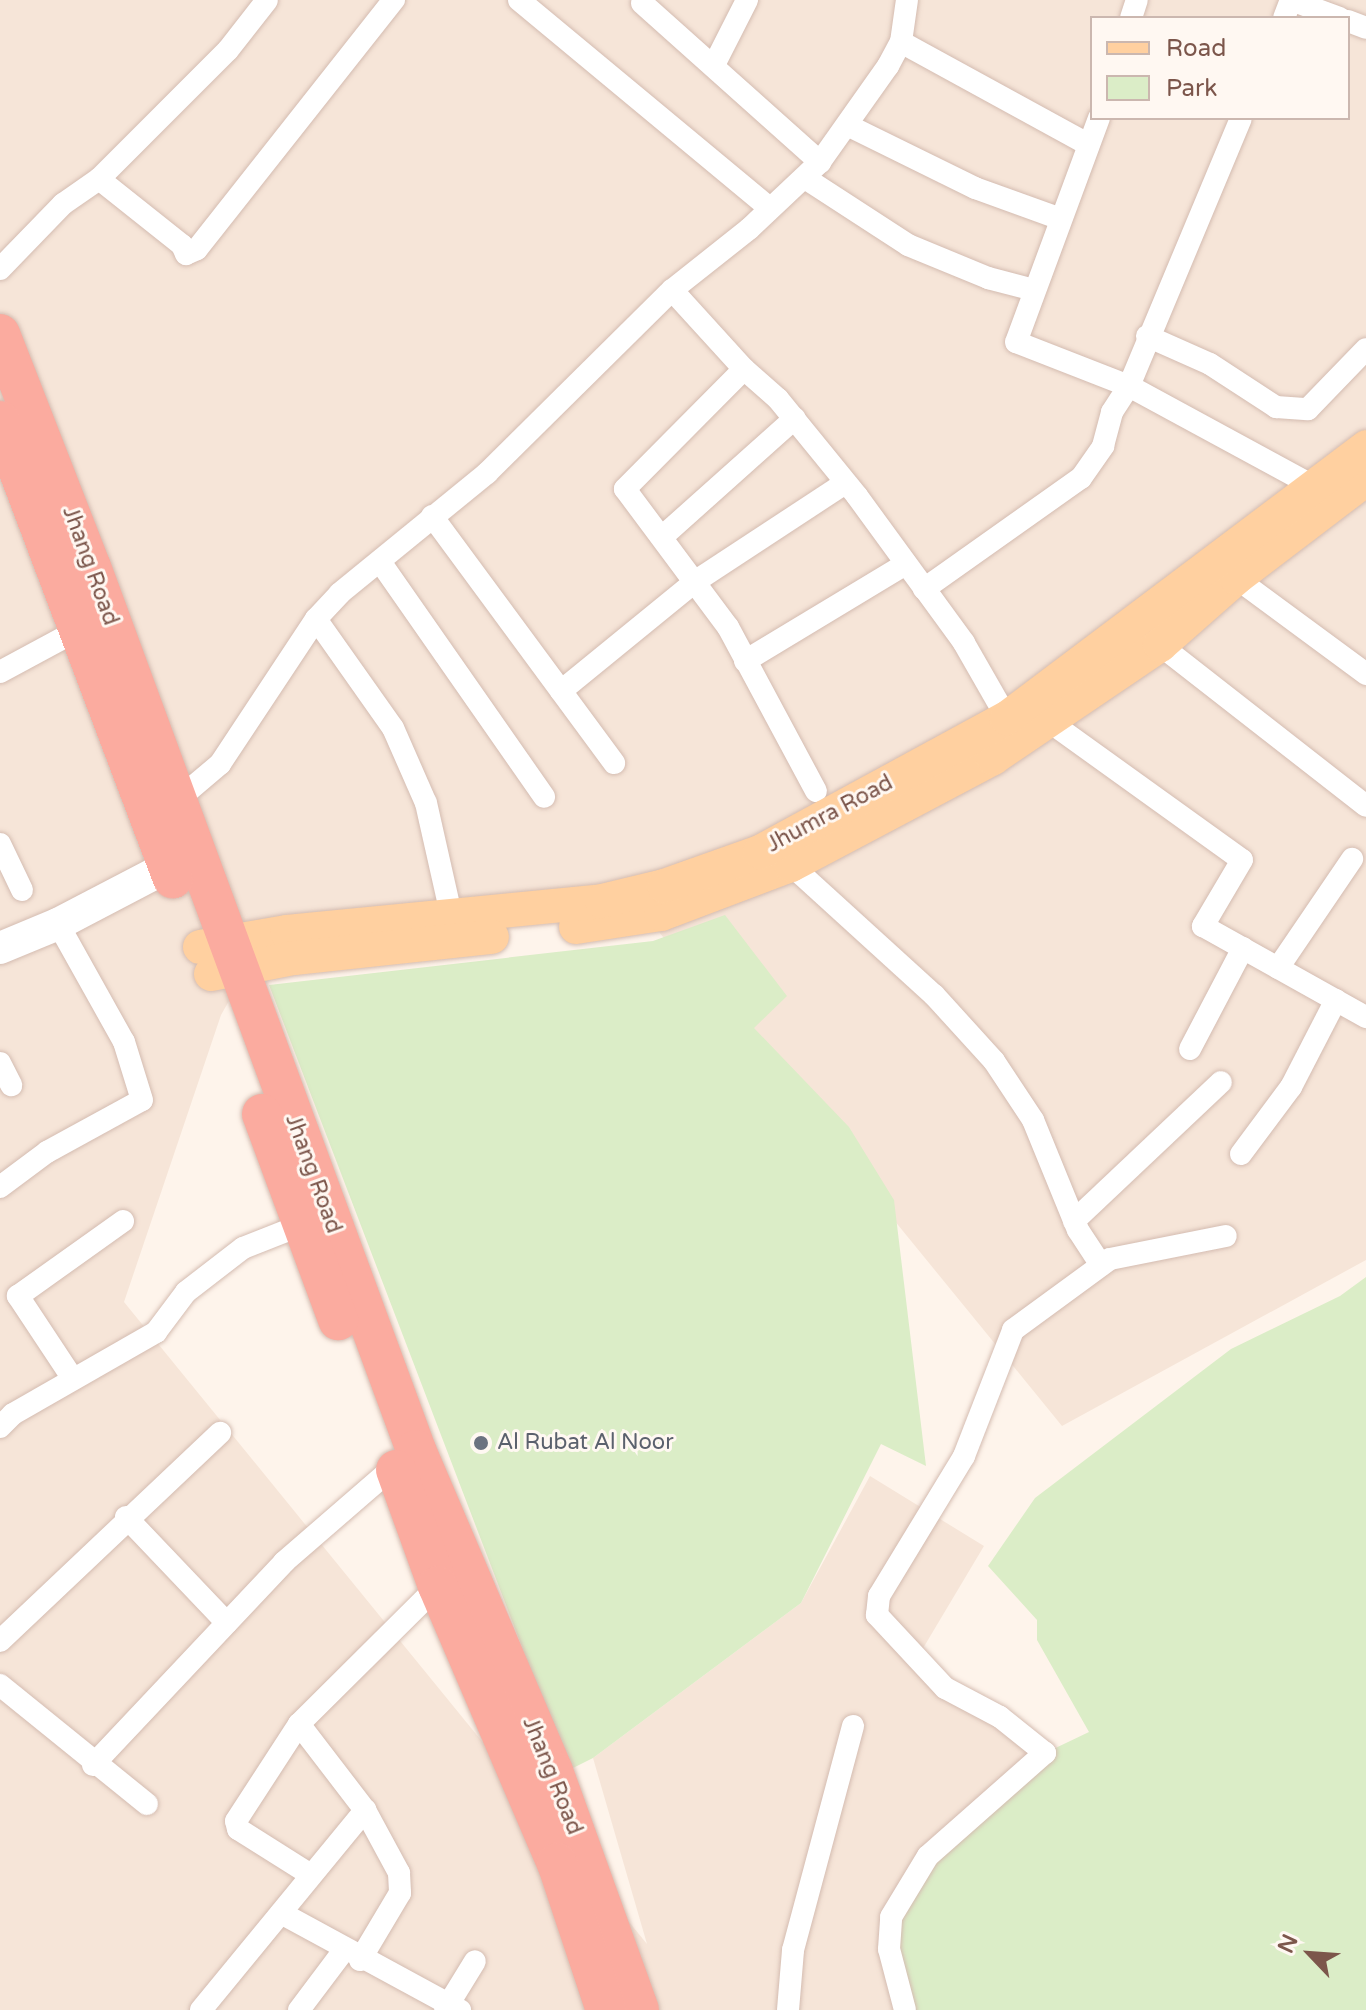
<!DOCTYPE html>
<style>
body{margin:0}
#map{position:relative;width:1366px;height:2010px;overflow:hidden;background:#fef4eb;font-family:"Varela Round",sans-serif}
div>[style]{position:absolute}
.residential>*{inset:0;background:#f6e5d8}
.green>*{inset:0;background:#dbedc7}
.roads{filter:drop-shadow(0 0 2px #d4bcb1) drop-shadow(0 0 2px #d4bcb1)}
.street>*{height:22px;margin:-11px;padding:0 11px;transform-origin:11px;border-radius:11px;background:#fff}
.secondary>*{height:32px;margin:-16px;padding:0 16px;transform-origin:16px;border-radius:16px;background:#fff}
.primary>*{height:34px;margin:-17px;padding:0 17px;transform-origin:17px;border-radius:17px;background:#ffd0a0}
.highway>*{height:40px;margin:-20px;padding:0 20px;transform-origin:20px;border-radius:20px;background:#fbab9f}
.dots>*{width:22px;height:22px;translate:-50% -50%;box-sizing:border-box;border:4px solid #fff8f2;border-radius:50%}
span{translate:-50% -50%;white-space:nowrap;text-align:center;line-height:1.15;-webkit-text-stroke:6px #fff8f2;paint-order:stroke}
.street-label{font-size:22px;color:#7c564b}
.worship-label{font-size:22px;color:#5b616d}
.left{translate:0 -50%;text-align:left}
.legend{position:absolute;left:1090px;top:16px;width:260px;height:104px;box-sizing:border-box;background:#fff8f2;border:2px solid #cbb7af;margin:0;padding:10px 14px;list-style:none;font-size:24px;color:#7c564b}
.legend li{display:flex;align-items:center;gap:16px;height:40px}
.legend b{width:40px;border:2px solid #cbb7af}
.north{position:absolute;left:1270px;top:1914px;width:80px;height:80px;-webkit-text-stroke:6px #fff8f2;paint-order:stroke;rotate:295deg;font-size:22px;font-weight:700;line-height:32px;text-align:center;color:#7c564b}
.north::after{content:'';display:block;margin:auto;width:28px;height:36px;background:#7c564b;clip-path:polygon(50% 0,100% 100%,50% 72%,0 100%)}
</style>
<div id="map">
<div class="residential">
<div style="clip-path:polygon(evenodd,0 0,1366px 0,1366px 1260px,1062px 1426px,628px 894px,275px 920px,221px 1015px,124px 1302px,647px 1944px,593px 1758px,801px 1603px,870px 1476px,984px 1546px,919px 1655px,1037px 1745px,923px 2010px,0 2010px,0 0,1092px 18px,1348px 18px,1348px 118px,1092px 118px,1092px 18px)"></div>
</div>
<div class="green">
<div style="clip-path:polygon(725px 915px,787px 996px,754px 1028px,849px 1127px,894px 1200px,926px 1466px,881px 1444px,801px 1603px,593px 1758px,569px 1770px,269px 985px,653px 941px)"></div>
<div style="clip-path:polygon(1366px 1277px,1366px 2010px,905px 2010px,891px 1917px,910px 1883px,1045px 1753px,1089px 1732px,1037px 1640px,1037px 1620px,988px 1566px,1035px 1498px,1231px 1349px,1340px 1296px)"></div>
</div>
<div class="roads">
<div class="street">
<div style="left:519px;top:0;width:324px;rotate:39.7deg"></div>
<div style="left:642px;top:3px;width:239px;rotate:41.8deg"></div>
<div style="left:1131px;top:18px;width:19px;rotate:-72deg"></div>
<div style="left:1284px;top:18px;width:19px;rotate:-69deg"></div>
<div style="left:1291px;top:0;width:52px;rotate:20.2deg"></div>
<div style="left:1348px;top:21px;width:19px;rotate:21deg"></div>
<div style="left:901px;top:42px;width:214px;rotate:28.7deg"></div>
<div style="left:714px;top:65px;width:73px;rotate:-63.1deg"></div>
<div style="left:1099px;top:118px;width:239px;rotate:110.3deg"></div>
<div style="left:1016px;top:342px;width:121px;rotate:21.3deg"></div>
<div style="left:1129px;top:386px;width:212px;rotate:28.5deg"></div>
<div style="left:847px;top:125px;width:143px;rotate:26.2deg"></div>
<div style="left:975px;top:188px;width:88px;rotate:19.9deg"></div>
<div style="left:805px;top:178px;width:123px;rotate:33deg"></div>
<div style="left:908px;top:245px;width:87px;rotate:22.4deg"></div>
<div style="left:988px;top:278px;width:48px;rotate:14.6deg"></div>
<div style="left:99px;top:179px;width:106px;rotate:38.5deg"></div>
<div style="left:182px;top:245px;width:10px;rotate:66deg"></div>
<div style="left:186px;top:254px;width:12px;rotate:-24deg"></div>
<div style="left:197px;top:249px;width:318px;rotate:-51.7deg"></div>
<div style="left:0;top:269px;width:91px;rotate:-45.9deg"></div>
<div style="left:63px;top:204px;width:44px;rotate:-34.8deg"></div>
<div style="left:99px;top:179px;width:182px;rotate:-45deg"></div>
<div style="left:228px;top:50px;width:63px;rotate:-52deg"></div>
<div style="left:672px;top:290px;width:107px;rotate:47.7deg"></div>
<div style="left:744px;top:369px;width:45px;rotate:41.4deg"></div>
<div style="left:778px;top:399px;width:125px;rotate:50.8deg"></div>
<div style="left:857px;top:496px;width:182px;rotate:53.9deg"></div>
<div style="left:964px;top:643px;width:86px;rotate:60.2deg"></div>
<div style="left:1147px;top:336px;width:69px;rotate:24deg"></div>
<div style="left:1210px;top:364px;width:79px;rotate:33.1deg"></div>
<div style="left:1276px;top:407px;width:32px;rotate:4deg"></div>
<div style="left:1308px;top:409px;width:83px;rotate:-46deg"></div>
<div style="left:744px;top:369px;width:169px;rotate:134.8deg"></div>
<div style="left:625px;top:489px;width:172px;rotate:53.3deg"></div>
<div style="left:728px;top:627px;width:186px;rotate:61.8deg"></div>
<div style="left:432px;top:516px;width:307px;rotate:53.6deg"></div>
<div style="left:662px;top:537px;width:178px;rotate:-41.8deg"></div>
<div style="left:381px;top:563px;width:285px;rotate:55.1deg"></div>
<div style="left:1236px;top:578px;width:162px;rotate:36.4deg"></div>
<div style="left:924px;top:589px;width:192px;rotate:-35.3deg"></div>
<div style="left:1081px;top:478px;width:39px;rotate:-55deg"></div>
<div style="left:1103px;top:446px;width:35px;rotate:-75deg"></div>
<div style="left:1112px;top:412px;width:31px;rotate:-57deg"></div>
<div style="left:1129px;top:386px;width:290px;rotate:-67.3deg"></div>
<div style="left:316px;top:619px;width:133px;rotate:54.8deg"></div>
<div style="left:393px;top:728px;width:82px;rotate:66.3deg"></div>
<div style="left:426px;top:803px;width:118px;rotate:77.3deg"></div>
<div style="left:1160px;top:645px;width:261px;rotate:38deg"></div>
<div style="left:745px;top:661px;width:188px;rotate:-31.1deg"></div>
<div style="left:0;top:672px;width:89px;rotate:-28.3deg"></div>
<div style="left:561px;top:691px;width:174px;rotate:-39.2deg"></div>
<div style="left:696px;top:581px;width:178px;rotate:-33.3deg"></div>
<div style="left:1050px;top:722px;width:236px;rotate:35.7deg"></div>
<div style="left:1242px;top:860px;width:77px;rotate:120.6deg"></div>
<div style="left:1203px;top:926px;width:187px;rotate:29.2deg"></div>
<div style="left:175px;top:802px;width:59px;rotate:-40.2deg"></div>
<div style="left:220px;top:764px;width:174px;rotate:-56.5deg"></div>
<div style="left:316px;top:619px;width:35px;rotate:-47deg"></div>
<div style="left:340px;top:593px;width:190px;rotate:-39.2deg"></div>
<div style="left:487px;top:473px;width:260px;rotate:-44.7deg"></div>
<div style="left:672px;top:290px;width:98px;rotate:-38.4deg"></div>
<div style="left:749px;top:229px;width:98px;rotate:-43.3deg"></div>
<div style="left:820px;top:162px;width:118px;rotate:-54.7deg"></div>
<div style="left:888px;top:66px;width:27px;rotate:-62deg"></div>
<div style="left:901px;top:42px;width:42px;rotate:-81.9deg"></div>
<div style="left:0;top:844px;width:51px;rotate:64.4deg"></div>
<div style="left:791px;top:865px;width:193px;rotate:42.3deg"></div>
<div style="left:934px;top:995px;width:89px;rotate:47.7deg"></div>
<div style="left:994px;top:1061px;width:71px;rotate:56.5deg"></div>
<div style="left:1033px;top:1120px;width:119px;rotate:67.8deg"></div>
<div style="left:1078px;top:1230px;width:42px;rotate:56.7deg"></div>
<div style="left:1278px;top:968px;width:132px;rotate:-55.8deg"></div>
<div style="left:1190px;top:1049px;width:114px;rotate:-62.3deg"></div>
<div style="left:0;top:1063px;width:25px;rotate:63deg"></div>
<div style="left:1241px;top:1154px;width:84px;rotate:-53.3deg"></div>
<div style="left:1291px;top:1087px;width:98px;rotate:-62.7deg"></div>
<div style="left:0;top:1187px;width:59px;rotate:-36.7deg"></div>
<div style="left:47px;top:1152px;width:108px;rotate:-28.7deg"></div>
<div style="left:142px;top:1100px;width:61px;rotate:-107.2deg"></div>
<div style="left:124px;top:1042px;width:135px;rotate:-119.2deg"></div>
<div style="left:1074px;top:1221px;width:202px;rotate:-43.4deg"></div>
<div style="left:73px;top:1379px;width:100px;rotate:-123.5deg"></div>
<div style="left:18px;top:1296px;width:129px;rotate:-35.5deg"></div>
<div style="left:0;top:1427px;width:18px;rotate:-45deg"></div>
<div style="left:13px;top:1414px;width:165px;rotate:-29.8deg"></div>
<div style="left:156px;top:1332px;width:50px;rotate:-53.1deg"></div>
<div style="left:186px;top:1292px;width:72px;rotate:-37.7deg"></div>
<div style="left:243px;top:1248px;width:62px;rotate:-21.6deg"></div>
<div style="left:126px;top:1517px;width:146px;rotate:46.4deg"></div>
<div style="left:0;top:1641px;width:303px;rotate:-43.4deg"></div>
<div style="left:0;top:1685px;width:189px;rotate:39deg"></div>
<div style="left:299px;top:1724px;width:108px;rotate:52.5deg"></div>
<div style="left:365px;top:1810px;width:72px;rotate:61.6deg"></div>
<div style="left:399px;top:1873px;width:20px;rotate:87deg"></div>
<div style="left:400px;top:1893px;width:78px;rotate:120.8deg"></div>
<div style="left:93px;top:1765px;width:279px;rotate:-46.7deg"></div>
<div style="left:284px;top:1562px;width:147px;rotate:-40.9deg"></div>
<div style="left:311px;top:1875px;width:86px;rotate:-147.8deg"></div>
<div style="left:238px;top:1829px;width:8px;rotate:-104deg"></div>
<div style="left:236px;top:1821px;width:116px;rotate:-57deg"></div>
<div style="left:299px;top:1724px;width:196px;rotate:-44.8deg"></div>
<div style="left:281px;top:1913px;width:204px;rotate:28.5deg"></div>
<div style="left:201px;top:2010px;width:259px;rotate:-50.6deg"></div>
<div style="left:299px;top:2010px;width:75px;rotate:-53.1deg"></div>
<div style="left:445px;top:2010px;width:57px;rotate:-58.5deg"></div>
<div style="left:788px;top:2010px;width:60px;rotate:-85.2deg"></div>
<div style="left:793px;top:1950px;width:232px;rotate:-75deg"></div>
<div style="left:905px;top:2010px;width:63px;rotate:-104.7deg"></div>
<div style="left:889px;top:1949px;width:32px;rotate:-86deg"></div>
<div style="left:891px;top:1917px;width:71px;rotate:-58.8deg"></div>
<div style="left:928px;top:1856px;width:156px;rotate:-41.4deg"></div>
<div style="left:1045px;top:1753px;width:58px;rotate:-141.3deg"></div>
<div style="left:1000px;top:1717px;width:62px;rotate:-152.2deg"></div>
<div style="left:945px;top:1688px;width:100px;rotate:-133deg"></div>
<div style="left:877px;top:1615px;width:19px;rotate:-84deg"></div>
<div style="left:879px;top:1596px;width:164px;rotate:-58.7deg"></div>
<div style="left:964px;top:1456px;width:135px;rotate:-68.7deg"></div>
<div style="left:1013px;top:1330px;width:120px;rotate:-36.2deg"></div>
<div style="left:1110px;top:1259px;width:118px;rotate:-11.2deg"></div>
</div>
<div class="secondary">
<div style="left:0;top:948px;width:63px;rotate:-22.5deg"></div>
<div style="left:58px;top:924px;width:125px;rotate:-27.6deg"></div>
</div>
<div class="primary">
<div style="left:576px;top:927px;width:86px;rotate:-8.7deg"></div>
<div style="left:661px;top:914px;width:139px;rotate:-20.7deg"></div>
<div style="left:791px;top:865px;width:229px;rotate:-27.9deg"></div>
<div style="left:993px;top:758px;width:202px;rotate:-34.1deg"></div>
<div style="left:1160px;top:645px;width:101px;rotate:-41.4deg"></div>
<div style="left:1236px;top:578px;width:163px;rotate:-37.3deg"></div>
<div style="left:200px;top:947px;width:88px;rotate:-9.8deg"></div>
<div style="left:287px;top:932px;width:317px;rotate:-5.6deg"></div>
<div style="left:602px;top:901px;width:64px;rotate:-13.6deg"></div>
<div style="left:664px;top:886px;width:102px;rotate:-19.5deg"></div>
<div style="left:760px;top:852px;width:281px;rotate:-28.5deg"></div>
<div style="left:1007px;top:718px;width:450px;rotate:-37deg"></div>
<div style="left:211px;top:974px;width:85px;rotate:-10.9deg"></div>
<div style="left:294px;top:958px;width:199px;rotate:-6.1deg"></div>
</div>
<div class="highway">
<div style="left:0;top:334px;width:250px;rotate:68.7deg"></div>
<div style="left:91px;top:567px;width:941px;rotate:69.79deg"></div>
<div style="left:416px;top:1450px;width:349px;rotate:66.9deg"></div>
<div style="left:553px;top:1771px;width:254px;rotate:70.2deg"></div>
<div style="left:0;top:421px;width:489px;rotate:69.3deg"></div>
<div style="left:262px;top:1114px;width:220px;rotate:69.7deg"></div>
<div style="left:396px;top:1470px;width:123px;rotate:70.1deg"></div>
<div style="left:438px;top:1586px;width:301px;rotate:66.8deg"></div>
<div style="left:557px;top:1863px;width:155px;rotate:71.6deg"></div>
</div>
</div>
<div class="dots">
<div style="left:481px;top:1443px;background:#6b7280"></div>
</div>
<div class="street-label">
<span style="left:90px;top:566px;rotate:70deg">Jhang Road</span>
<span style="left:830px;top:814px;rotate:-28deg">Jhumra Road</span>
<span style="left:313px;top:1174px;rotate:70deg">Jhang Road</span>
<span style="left:552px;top:1776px;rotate:68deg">Jhang Road</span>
</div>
<div class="worship-label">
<span class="left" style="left:497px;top:1443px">Al Rubat Al Noor</span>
</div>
<ul class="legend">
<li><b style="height:10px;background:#ffd0a0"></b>Road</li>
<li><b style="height:22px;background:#dbedc7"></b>Park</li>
</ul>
<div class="north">N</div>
</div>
